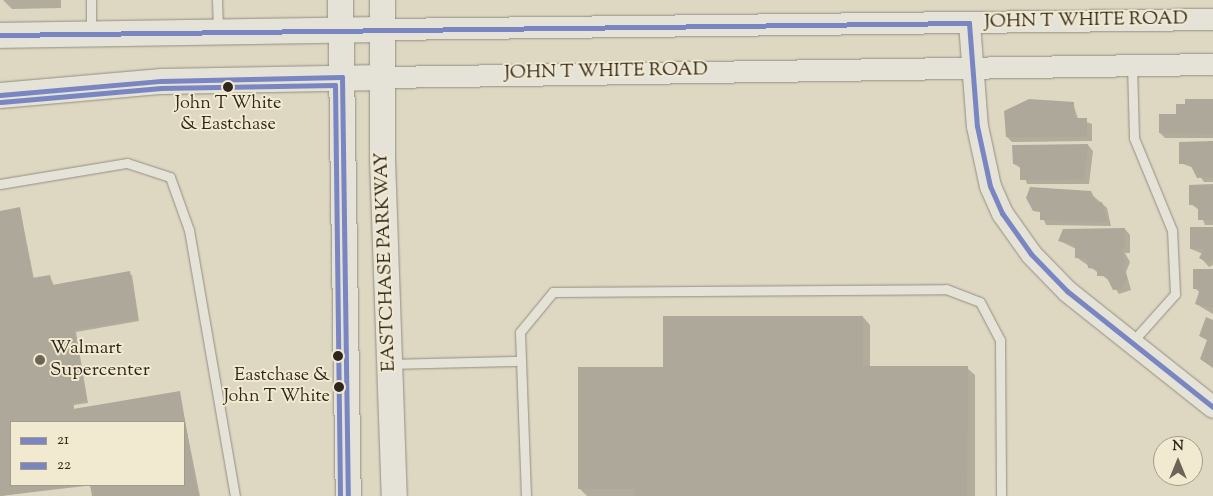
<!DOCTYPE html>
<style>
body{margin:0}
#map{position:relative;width:1213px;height:496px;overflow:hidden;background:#ded8c2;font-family:"Sorts Mill Goudy",serif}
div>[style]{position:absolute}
.shadow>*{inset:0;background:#0003}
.building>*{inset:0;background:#ada899}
.roads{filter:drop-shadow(0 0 1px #938e81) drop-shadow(0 0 1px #938e81)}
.service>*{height:9px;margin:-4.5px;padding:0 4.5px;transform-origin:4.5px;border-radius:4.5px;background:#e5e2d7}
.tertiary>*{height:21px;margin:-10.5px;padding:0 10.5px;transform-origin:10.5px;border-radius:10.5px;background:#e5e2d7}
.secondary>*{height:25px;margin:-12.5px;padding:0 12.5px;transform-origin:12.5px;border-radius:12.5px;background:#e5e2d7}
.bus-1>*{height:5px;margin:-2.5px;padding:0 2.5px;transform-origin:2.5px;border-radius:2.5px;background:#7986c2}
.bus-2>*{height:5px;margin:-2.5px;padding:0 2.5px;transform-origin:2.5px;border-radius:2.5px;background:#7986c2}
.dots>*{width:14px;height:14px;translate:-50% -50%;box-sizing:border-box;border:2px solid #f1ead0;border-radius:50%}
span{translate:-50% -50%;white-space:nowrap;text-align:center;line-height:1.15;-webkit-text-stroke:4px #f1ead0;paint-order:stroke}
.bus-label{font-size:18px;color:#30261d}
.right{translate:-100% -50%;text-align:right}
.street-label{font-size:19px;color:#30261d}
.poi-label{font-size:19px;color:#30261d}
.left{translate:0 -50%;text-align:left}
.legend{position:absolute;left:10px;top:421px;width:175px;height:65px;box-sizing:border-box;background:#f1ead0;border:1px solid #a49c88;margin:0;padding:6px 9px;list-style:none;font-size:15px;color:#30261d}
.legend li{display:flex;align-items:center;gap:10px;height:25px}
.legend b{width:25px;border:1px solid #a49c88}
.north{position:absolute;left:1153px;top:436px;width:50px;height:50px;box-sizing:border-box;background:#f1ead0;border:1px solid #a49c88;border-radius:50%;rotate:0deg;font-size:14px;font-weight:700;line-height:20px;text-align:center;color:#30261d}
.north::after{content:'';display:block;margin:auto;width:18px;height:22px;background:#6d6457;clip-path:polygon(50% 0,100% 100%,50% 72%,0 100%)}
</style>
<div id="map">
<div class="shadow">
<div style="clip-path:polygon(3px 0,61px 0,61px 8px,12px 9px)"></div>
<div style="clip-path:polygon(1213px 100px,1213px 138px,1165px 138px,1160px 133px,1177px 115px)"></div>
<div style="clip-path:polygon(1073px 103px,1078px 119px,1092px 124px,1092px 141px,1012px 142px,1007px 137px)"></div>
<div style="clip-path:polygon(1213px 143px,1213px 182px,1204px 182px,1194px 168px,1180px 163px)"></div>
<div style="clip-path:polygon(1088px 145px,1093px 151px,1089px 184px,1027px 184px,1022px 169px,1014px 164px,1014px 146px)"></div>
<div style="clip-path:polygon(1213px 186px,1213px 225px,1205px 225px,1199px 210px,1191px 204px)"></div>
<div style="clip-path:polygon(1031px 188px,1090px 193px,1107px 208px,1111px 226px,1046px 225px)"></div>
<div style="clip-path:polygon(20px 209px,34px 279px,50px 276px,54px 286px,132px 275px,139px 321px,76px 332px,88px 403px,74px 405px,74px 410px,179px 392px,200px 496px,94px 496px,92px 485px,184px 485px,184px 422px,11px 422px,11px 485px,85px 486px,0 496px,0 212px)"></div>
<div style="clip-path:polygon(1213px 228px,1213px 265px,1209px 267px,1201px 258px,1203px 254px,1191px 249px)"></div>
<div style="clip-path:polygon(1125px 229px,1130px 235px,1130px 253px,1125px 253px,1130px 262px,1126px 272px,1131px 290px,1119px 294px,1110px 281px,1076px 257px,1076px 249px,1060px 241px)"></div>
<div style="clip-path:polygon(1213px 270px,1213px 314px,1196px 304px,1200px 293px,1195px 288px)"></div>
<div style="clip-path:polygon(863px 317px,870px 325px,870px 368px,967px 368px,975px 375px,975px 496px,587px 496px,579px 488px,665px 368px)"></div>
</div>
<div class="building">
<div style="clip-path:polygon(1029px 99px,1074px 102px,1074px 118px,1087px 118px,1087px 137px,1006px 137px,1004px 111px)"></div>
<div style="clip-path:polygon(1185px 99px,1213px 99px,1213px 134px,1159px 133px,1159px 114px,1176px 114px,1176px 104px,1185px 104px)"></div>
<div style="clip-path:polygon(1213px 141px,1213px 177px,1197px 178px,1190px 164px,1179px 164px,1179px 142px)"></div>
<div style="clip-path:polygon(1088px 144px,1084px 179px,1020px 180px,1020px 164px,1013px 164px,1012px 145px)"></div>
<div style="clip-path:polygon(1213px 184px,1213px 220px,1198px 220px,1198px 205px,1189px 205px,1189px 185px)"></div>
<div style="clip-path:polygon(1030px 187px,1091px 191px,1096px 202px,1102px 202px,1107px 222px,1040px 220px,1040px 212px,1033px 211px,1026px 198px)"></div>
<div style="clip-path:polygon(20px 207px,32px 278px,50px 275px,52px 285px,130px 271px,138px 319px,74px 330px,87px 401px,72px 403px,73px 409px,180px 391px,198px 496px,92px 496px,90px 485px,184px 485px,184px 422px,11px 422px,11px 485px,75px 486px,0 496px,0 211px)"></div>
<div style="clip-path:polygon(1190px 227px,1213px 227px,1213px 258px,1208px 263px,1199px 258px,1204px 249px,1190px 249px)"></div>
<div style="clip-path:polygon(1125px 228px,1125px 249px,1121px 248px,1126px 263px,1122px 266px,1127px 277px,1122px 289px,1113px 290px,1106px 276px,1097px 276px,1097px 269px,1088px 268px,1087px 258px,1075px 258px,1075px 245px,1058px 241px,1063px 229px)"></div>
<div style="clip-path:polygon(1193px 269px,1213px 269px,1213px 308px,1195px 304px,1200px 289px,1193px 289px)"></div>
<div style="clip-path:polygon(663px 316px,863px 316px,863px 366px,968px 366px,967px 496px,634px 496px,634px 489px,578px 489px,578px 367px,663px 367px)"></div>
<div style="clip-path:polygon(1206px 317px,1213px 320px,1213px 368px,1200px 359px,1207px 340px,1199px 336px)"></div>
</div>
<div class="roads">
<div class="service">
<div style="left:217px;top:0;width:31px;rotate:88deg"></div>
<div style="left:91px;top:32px;width:32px;rotate:-90deg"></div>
<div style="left:1132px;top:65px;width:73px;rotate:88.4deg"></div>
<div style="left:1134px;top:138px;width:100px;rotate:67.6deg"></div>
<div style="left:1172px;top:230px;width:64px;rotate:87.3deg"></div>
<div style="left:1175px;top:294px;width:63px;rotate:131.8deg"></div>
<div style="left:0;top:184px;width:129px;rotate:-9.4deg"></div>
<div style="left:127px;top:163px;width:45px;rotate:18deg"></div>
<div style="left:170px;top:177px;width:56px;rotate:70.3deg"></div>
<div style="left:189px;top:230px;width:270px;rotate:80.2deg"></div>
<div style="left:392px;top:364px;width:127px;rotate:-1.4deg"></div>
<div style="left:526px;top:496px;width:164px;rotate:-92.1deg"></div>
<div style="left:520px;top:332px;width:52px;rotate:-50.5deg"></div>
<div style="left:553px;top:292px;width:393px;rotate:-0.4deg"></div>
<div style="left:946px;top:289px;width:36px;rotate:21deg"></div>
<div style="left:980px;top:302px;width:43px;rotate:62.2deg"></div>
<div style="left:1000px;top:340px;width:156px;rotate:89.6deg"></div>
</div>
<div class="tertiary">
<div style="left:969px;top:23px;width:103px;rotate:85.6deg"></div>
<div style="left:977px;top:126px;width:61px;rotate:77.8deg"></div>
<div style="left:990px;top:186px;width:30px;rotate:66deg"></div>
<div style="left:1002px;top:213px;width:50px;rotate:54.7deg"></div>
<div style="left:1031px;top:254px;width:52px;rotate:45.8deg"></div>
<div style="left:1067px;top:291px;width:186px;rotate:38.5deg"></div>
<div style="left:384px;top:29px;width:829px;rotate:-0.69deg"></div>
<div style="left:384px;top:77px;width:829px;rotate:-0.9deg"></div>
</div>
<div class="secondary">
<div style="left:340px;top:0;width:496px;rotate:89.1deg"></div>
<div style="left:382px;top:0;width:159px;rotate:90deg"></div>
<div style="left:382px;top:159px;width:337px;rotate:88deg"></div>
<div style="left:0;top:35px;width:384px;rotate:-0.9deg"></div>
<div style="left:0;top:95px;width:162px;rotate:-5deg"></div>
<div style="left:161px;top:81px;width:223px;rotate:-1deg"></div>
</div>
</div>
<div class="bus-1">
<div style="left:0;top:35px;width:969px;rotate:-0.71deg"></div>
<div style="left:969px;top:23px;width:103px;rotate:85.6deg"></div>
<div style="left:977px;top:126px;width:61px;rotate:77.8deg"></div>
<div style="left:990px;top:186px;width:30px;rotate:66deg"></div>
<div style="left:1002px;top:213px;width:50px;rotate:54.7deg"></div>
<div style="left:1031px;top:254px;width:52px;rotate:45.8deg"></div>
<div style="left:1067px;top:291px;width:186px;rotate:38.5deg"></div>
<div style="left:342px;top:77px;width:419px;rotate:89.2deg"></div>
<div style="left:0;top:95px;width:162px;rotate:-5deg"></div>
<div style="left:161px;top:81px;width:181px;rotate:-1.3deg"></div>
</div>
<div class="bus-2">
<div style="left:1px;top:102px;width:161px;rotate:-5deg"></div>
<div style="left:161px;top:88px;width:174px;rotate:-1deg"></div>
<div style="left:335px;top:85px;width:411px;rotate:89.3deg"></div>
</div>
<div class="dots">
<div style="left:228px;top:87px;background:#30261d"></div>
<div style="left:338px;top:356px;background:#30261d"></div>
<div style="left:40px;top:360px;background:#6d6457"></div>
<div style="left:339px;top:387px;background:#30261d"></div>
</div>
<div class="bus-label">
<span style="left:228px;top:115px">John T White<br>&amp; Eastchase</span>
<span class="right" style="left:330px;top:387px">Eastchase &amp;<br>John T White</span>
</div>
<div class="street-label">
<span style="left:1086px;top:21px;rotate:-1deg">JOHN T WHITE ROAD</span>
<span style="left:606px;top:72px;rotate:-1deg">JOHN T WHITE ROAD</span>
<span style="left:386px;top:262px;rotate:-92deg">EASTCHASE PARKWAY</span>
</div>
<div class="poi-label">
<span class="left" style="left:50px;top:360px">Walmart<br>Supercenter</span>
</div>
<ul class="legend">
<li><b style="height:6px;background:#7986c2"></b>21</li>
<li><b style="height:6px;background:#7986c2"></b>22</li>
</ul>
<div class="north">N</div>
</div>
